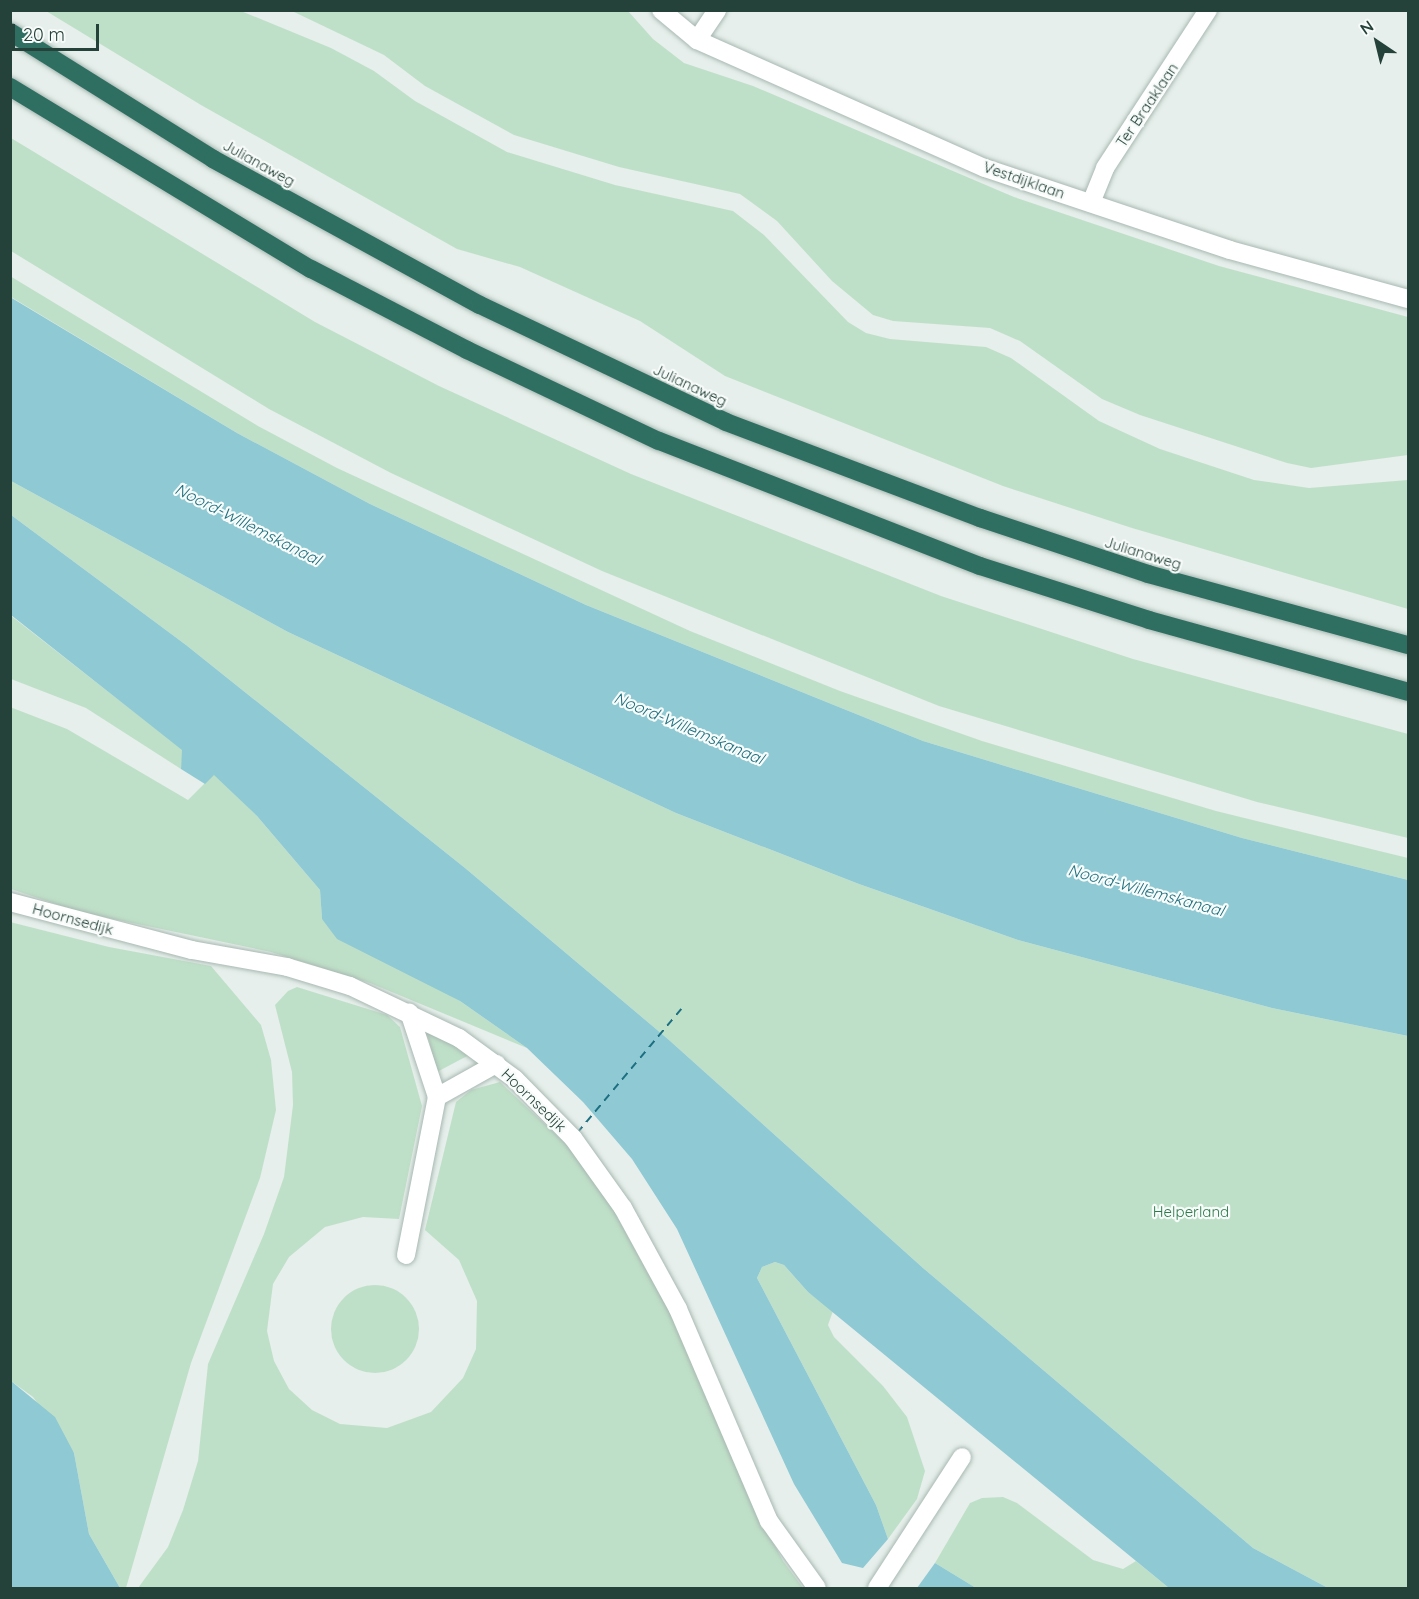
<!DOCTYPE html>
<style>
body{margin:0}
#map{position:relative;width:1419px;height:1599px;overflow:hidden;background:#e6efeb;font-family:Quicksand,sans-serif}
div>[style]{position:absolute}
.green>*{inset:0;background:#bfe0c8}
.round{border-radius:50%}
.water>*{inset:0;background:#8ec9d4}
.ferry>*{height:1.5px;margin-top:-0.75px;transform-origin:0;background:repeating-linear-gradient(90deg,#1c6f80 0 8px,transparent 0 14px)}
.roads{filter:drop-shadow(0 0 2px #a8b8b2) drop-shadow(0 0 2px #a8b8b2)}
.minor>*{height:18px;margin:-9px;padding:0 9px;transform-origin:9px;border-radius:9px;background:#fff}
.highway>*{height:18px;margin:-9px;padding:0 9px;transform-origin:9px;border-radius:9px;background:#2f6f62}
span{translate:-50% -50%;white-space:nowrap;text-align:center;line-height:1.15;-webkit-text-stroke:4.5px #f7fbf9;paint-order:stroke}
.street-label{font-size:15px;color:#24423a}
.park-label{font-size:15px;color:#2d7a4b}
.water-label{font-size:16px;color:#1c6f80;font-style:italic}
.frame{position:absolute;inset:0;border:12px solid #24423a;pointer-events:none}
.north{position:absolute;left:1347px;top:12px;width:60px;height:60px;-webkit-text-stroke:4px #f7fbf9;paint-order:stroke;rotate:325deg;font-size:16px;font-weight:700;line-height:24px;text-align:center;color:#24423a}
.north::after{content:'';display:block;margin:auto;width:21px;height:27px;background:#24423a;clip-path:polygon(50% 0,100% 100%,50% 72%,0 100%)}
.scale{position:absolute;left:12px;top:24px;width:87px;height:27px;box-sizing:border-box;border:3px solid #24423a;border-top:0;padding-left:8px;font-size:18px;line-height:21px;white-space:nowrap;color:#24423a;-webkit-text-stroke:4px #f7fbf9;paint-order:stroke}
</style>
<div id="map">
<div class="green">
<div style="clip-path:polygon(46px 11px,241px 11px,331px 48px,374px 71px,415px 101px,507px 152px,615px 185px,733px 211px,764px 235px,848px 322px,866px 333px,890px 339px,986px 347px,1011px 358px,1099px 421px,1160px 449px,1254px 480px,1309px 488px,1408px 480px,1408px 609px,1132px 528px,1003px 486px,725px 376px,640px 321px,520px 267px,457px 249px,201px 105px)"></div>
<div style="clip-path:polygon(292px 11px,628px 11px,653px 39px,684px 63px,753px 86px,1014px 197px,1219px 266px,1408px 317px,1408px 455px,1311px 468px,1287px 463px,1140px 415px,1102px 399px,1020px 341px,990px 328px,893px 321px,873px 315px,832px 281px,777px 221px,740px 194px,619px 167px,514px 135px,425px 86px,384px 55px)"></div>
<div style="clip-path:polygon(11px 138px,315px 322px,439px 386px,631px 474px,941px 596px,1133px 659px,1408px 734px,1408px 838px,1257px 802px,939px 706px,602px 571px,391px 473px,269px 409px,11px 251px)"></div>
<div style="clip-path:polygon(10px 276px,258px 426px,337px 468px,690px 631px,840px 691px,982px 741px,1216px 811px,1408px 858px,1408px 880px,1242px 838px,923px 741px,586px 605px,370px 504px,237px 433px,11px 297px)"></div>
<div style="clip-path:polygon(11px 481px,288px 632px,676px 813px,859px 884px,1018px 940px,1272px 1008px,1408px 1036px,1408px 1588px,1328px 1588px,1253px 1548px,923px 1268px,669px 1040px,465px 868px,186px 645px,11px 515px)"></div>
<div style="clip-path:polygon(10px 615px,183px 750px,181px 769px,86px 708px,11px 679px)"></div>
<div style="clip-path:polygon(10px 707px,67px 729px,188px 800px,214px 774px,257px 816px,320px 890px,322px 919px,460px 1001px,527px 1048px,370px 983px,271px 952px,80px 912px,11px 889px)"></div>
<div style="clip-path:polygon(10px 922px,109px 947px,211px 966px,261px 1025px,271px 1060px,276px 1110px,260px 1178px,191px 1363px,126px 1588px,120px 1588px,89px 1534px,74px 1453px,33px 1397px,11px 1381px)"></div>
<div style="clip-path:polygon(297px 987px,387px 1015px,400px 1027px,422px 1106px,399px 1219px,363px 1217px,325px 1227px,289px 1257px,273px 1284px,267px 1331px,274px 1361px,289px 1389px,312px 1410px,340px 1424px,387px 1428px,431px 1412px,463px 1378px,476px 1349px,477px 1301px,459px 1260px,425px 1230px,456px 1102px,471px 1090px,500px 1082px,568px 1146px,609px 1202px,691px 1351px,750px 1498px,783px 1561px,803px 1588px,138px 1588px,168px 1547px,183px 1510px,198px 1461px,208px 1364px,264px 1234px,284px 1177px,293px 1105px,292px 1072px,275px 1005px,288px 991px)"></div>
<div style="clip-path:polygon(426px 1029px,443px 1036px,469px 1055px,437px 1072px)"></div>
<div style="clip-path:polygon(775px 1262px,784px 1265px,808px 1292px,833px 1311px,828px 1325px,834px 1337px,883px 1386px,907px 1417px,925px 1471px,917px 1499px,888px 1539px,876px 1505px,757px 1278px,762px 1267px)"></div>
<div class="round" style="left:331px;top:1285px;width:88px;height:88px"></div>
<div style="clip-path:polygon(1003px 1497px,1017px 1503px,1093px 1560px,1123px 1569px,1136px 1561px,1169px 1588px,976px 1588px,935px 1563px,970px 1503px,982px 1498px)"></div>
</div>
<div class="water">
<div style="clip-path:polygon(10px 297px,237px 433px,370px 504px,586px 605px,923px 741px,1242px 838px,1408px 880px,1408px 1036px,1272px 1008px,1018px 940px,859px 884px,676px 813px,288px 632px,11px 481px)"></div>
<div style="clip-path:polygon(11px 515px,186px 645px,465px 868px,669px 1040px,923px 1268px,1253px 1548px,1328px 1588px,1169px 1588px,808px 1292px,784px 1265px,775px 1262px,762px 1267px,757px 1278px,876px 1505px,888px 1539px,863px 1568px,842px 1563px,794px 1484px,677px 1229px,632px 1159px,583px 1102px,527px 1048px,460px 1001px,337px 939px,322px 919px,320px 890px,257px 816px,214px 775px,205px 784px,181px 769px,182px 750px,11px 615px)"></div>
<div style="clip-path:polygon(11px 1381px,55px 1417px,74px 1453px,89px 1534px,120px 1588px,11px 1588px)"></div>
<div style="clip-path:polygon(935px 1563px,976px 1588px,917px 1588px)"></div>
</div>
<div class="ferry">
<div style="left:577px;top:1133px;width:162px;rotate:-50deg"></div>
</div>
<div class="roads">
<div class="minor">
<div style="left:661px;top:10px;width:47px;rotate:39.8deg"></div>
<div style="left:697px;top:40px;width:315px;rotate:24deg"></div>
<div style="left:985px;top:168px;width:258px;rotate:18.5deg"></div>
<div style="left:1230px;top:250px;width:185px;rotate:15.4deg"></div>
<div style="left:697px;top:40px;width:36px;rotate:-56deg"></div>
<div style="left:1091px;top:203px;width:38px;rotate:-68deg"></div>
<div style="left:1105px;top:168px;width:189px;rotate:-56.9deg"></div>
<div style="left:10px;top:902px;width:188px;rotate:14.8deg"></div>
<div style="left:192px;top:950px;width:97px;rotate:10.1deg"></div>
<div style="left:287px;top:967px;width:66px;rotate:16.8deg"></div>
<div style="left:350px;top:986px;width:121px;rotate:25.5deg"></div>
<div style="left:459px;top:1038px;width:69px;rotate:36.2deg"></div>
<div style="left:515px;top:1079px;width:83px;rotate:45.5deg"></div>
<div style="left:573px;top:1138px;width:86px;rotate:54.5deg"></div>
<div style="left:623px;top:1208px;width:115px;rotate:61.4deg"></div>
<div style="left:678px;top:1309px;width:231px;rotate:66.8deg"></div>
<div style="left:769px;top:1521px;width:82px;rotate:54.4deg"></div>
<div style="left:437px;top:1097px;width:68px;rotate:-29.2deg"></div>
<div style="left:406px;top:1255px;width:161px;rotate:-78.9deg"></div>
<div style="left:437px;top:1097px;width:89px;rotate:-108.2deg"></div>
<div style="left:877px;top:1588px;width:156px;rotate:-57deg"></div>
</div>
<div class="highway">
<div style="left:10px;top:32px;width:239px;rotate:32deg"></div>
<div style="left:213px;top:159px;width:304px;rotate:28.7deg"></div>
<div style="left:480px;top:305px;width:272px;rotate:25.4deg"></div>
<div style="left:726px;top:422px;width:272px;rotate:20.7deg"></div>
<div style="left:980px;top:518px;width:177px;rotate:18.4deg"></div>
<div style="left:1148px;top:574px;width:270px;rotate:15.3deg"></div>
<div style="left:10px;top:87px;width:352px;rotate:31.2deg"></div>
<div style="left:311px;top:269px;width:176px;rotate:27.4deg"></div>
<div style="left:467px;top:350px;width:212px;rotate:25.4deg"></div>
<div style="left:659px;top:441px;width:344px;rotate:21.3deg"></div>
<div style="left:980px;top:566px;width:177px;rotate:17.7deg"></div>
<div style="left:1149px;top:620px;width:269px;rotate:15.5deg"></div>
</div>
</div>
<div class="street-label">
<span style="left:1147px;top:105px;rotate:-56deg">Ter Braaklaan</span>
<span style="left:259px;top:163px;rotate:29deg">Julianaweg</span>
<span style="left:1024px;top:180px;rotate:19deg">Vestdijklaan</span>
<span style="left:690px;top:385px;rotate:25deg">Julianaweg</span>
<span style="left:1143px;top:553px;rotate:17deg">Julianaweg</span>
<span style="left:73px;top:919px;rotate:15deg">Hoornsedijk</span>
<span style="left:534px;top:1100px;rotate:44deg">Hoornsedijk</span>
</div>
<div class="park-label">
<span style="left:1191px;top:1212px">Helperland</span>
</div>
<div class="water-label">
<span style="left:248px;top:524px;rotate:27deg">Noord-Willemskanaal</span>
<span style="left:689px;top:728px;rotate:23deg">Noord-Willemskanaal</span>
<span style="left:1146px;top:890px;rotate:15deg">Noord-Willemskanaal</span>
</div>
<div class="frame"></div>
<div class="north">N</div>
<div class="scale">20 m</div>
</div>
